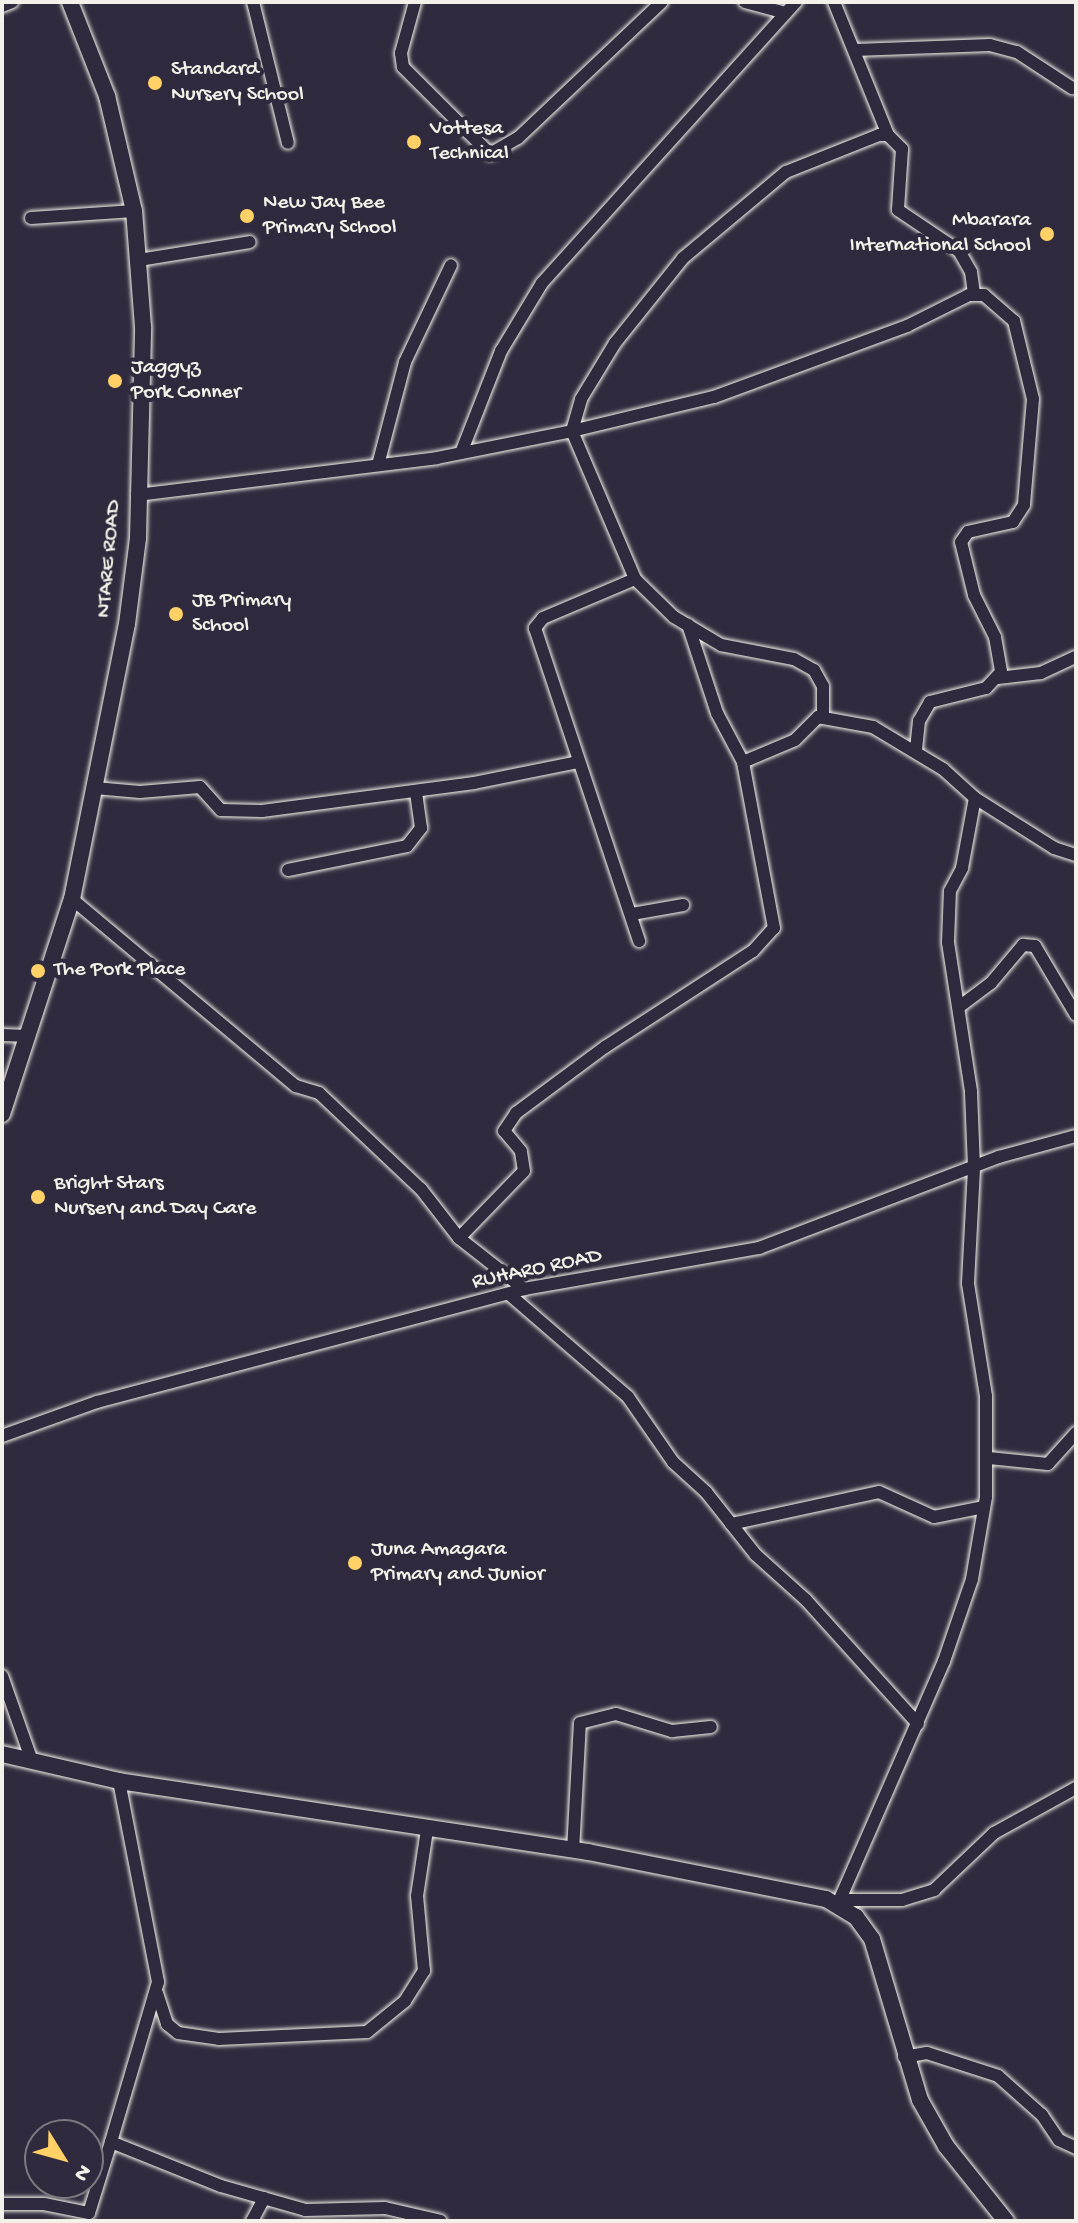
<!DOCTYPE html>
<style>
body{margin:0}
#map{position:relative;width:1078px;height:2223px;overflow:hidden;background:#2f2a3d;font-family:"Gochi Hand",sans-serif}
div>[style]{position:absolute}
.roads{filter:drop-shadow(0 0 2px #f4f1e8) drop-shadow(0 0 2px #f4f1e8)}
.minor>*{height:12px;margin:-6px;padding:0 6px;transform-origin:6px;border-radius:6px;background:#2f2a3d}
.major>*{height:16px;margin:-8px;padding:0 8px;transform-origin:8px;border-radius:8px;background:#2f2a3d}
.dots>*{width:22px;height:22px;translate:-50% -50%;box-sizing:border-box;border:4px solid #2f2a3d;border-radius:50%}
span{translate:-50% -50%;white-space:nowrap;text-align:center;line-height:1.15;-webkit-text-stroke:8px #2f2a3d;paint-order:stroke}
.poi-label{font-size:22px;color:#f4f1e8}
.left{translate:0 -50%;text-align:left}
.right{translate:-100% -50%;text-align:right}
.street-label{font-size:22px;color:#f4f1e8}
.frame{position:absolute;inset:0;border:4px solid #f4f1e8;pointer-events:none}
.north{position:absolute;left:24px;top:2119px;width:80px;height:80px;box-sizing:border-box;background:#2f2a3d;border:2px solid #7e7a81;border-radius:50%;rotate:127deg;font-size:22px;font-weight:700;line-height:32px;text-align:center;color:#f4f1e8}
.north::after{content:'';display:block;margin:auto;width:28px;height:36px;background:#ffd166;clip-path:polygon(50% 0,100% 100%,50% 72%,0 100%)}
</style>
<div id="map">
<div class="roads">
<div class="minor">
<div style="left:253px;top:2px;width:145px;rotate:76.1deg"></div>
<div style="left:415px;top:2px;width:53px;rotate:105.4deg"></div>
<div style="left:401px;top:53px;width:14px;rotate:82deg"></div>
<div style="left:403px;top:67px;width:123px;rotate:45deg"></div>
<div style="left:490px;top:154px;width:32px;rotate:-30deg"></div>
<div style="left:518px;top:138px;width:198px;rotate:-43.4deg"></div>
<div style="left:745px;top:2px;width:42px;rotate:15deg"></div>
<div style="left:834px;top:2px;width:144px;rotate:67.9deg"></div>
<div style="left:2px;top:6px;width:11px;rotate:-22deg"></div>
<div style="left:855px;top:50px;width:135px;rotate:-2.1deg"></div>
<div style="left:990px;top:45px;width:28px;rotate:15deg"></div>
<div style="left:1017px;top:52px;width:66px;rotate:33.2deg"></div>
<div style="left:31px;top:218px;width:103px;rotate:-3.9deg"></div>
<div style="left:139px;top:260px;width:112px;rotate:-9.2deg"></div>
<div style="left:572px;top:431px;width:146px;rotate:-13.5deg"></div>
<div style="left:714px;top:397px;width:206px;rotate:-20.2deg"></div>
<div style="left:907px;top:326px;width:69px;rotate:-26.6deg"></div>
<div style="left:969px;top:295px;width:15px"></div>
<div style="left:984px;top:295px;width:40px;rotate:41deg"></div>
<div style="left:1014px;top:321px;width:80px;rotate:76.3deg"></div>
<div style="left:1033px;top:399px;width:106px;rotate:94.9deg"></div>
<div style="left:1024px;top:505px;width:20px;rotate:123deg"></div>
<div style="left:1013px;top:522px;width:46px;rotate:167.5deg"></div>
<div style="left:968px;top:532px;width:12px;rotate:125deg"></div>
<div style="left:961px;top:542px;width:55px;rotate:76.2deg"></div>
<div style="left:974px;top:595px;width:47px;rotate:63.4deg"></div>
<div style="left:995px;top:637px;width:36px;rotate:80deg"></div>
<div style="left:1001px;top:672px;width:22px;rotate:133deg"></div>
<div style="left:986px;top:688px;width:58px;rotate:166deg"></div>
<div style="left:930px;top:702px;width:22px;rotate:120deg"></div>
<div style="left:919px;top:721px;width:30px;rotate:96deg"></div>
<div style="left:572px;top:431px;width:33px;rotate:-74deg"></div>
<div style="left:581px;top:399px;width:66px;rotate:-58.7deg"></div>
<div style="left:615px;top:343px;width:109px;rotate:-51.3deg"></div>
<div style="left:683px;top:258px;width:134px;rotate:-39.9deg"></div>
<div style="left:786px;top:172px;width:100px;rotate:-21.7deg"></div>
<div style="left:879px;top:135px;width:9px"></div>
<div style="left:888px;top:135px;width:20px;rotate:45deg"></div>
<div style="left:902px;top:149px;width:61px;rotate:93.8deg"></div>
<div style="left:898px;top:210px;width:73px;rotate:33.9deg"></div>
<div style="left:959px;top:251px;width:24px;rotate:60deg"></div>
<div style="left:971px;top:272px;width:22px;rotate:82deg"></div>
<div style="left:461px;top:453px;width:110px;rotate:-68.6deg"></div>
<div style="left:501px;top:351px;width:79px;rotate:-58.9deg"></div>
<div style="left:542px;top:283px;width:379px;rotate:-47.9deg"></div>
<div style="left:378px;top:465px;width:106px;rotate:-75.3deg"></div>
<div style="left:405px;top:362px;width:107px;rotate:-64.6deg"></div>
<div style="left:137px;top:495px;width:302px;rotate:-7deg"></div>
<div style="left:437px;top:458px;width:138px;rotate:-11.3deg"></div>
<div style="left:572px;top:431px;width:161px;rotate:66.9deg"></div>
<div style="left:635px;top:579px;width:54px;rotate:44.3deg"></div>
<div style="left:674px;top:617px;width:55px;rotate:30.8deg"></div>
<div style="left:721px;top:645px;width:74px;rotate:10.9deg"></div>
<div style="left:794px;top:659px;width:23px;rotate:29deg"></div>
<div style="left:814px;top:670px;width:18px;rotate:61deg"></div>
<div style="left:823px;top:686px;width:32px;rotate:90deg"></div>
<div style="left:635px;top:579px;width:100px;rotate:157deg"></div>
<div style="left:543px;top:618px;width:13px;rotate:129deg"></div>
<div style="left:535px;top:628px;width:330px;rotate:71.6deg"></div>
<div style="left:998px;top:678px;width:43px;rotate:-6.6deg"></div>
<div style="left:1041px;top:673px;width:38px;rotate:-25deg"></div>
<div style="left:743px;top:762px;width:56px;rotate:-22.9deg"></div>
<div style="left:795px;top:740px;width:33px;rotate:-45deg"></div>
<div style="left:818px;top:717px;width:56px;rotate:10.3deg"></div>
<div style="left:873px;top:727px;width:82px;rotate:31deg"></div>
<div style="left:943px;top:769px;width:43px;rotate:42.2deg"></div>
<div style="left:975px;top:798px;width:93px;rotate:32.3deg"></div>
<div style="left:1054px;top:848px;width:23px;rotate:18deg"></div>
<div style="left:95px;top:788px;width:45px;rotate:5.1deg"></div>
<div style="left:140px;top:792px;width:60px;rotate:-4.8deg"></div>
<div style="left:200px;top:787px;width:31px;rotate:48deg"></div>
<div style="left:221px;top:810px;width:41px;rotate:1.4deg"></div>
<div style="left:262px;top:811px;width:214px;rotate:-7.5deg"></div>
<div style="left:474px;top:783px;width:106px;rotate:-11.4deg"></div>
<div style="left:288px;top:870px;width:121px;rotate:-11.4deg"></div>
<div style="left:407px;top:846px;width:23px;rotate:-52deg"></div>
<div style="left:421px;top:828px;width:36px;rotate:-98deg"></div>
<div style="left:72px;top:899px;width:292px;rotate:39.9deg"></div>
<div style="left:296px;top:1086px;width:24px;rotate:17deg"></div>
<div style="left:319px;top:1093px;width:140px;rotate:43.3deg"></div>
<div style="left:421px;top:1189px;width:62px;rotate:52.2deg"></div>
<div style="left:459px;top:1238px;width:83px;rotate:38.1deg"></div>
<div style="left:632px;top:914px;width:52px;rotate:-10deg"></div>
<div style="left:959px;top:1007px;width:40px;rotate:-37deg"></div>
<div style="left:991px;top:983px;width:50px;rotate:-49.9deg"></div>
<div style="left:1023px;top:945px;width:12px;rotate:5deg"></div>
<div style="left:1035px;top:946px;width:80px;rotate:59.3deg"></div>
<div style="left:2px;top:1035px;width:27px;rotate:2deg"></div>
<div style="left:459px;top:1238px;width:93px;rotate:-45.9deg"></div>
<div style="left:524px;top:1171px;width:20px;rotate:-99deg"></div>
<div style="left:521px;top:1151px;width:26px;rotate:-130deg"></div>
<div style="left:504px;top:1131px;width:22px;rotate:-56deg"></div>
<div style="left:516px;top:1113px;width:111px;rotate:-36.6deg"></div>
<div style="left:605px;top:1047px;width:176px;rotate:-33deg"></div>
<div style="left:753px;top:951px;width:31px;rotate:-48deg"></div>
<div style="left:774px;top:928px;width:169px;rotate:-100.6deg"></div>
<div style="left:743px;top:762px;width:55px;rotate:-118deg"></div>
<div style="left:717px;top:713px;width:93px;rotate:-108.2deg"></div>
<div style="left:510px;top:1295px;width:156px;rotate:40.8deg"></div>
<div style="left:628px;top:1397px;width:79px;rotate:55.3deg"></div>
<div style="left:673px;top:1462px;width:45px;rotate:42.3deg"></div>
<div style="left:706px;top:1492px;width:80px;rotate:51.6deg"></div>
<div style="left:756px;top:1555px;width:67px;rotate:42deg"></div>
<div style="left:806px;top:1600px;width:167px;rotate:47.9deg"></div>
<div style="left:2px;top:1436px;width:101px;rotate:-19.7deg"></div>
<div style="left:97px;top:1402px;width:442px;rotate:-14.8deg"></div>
<div style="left:524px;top:1289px;width:239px;rotate:-9.9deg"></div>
<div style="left:759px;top:1248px;width:257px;rotate:-20.8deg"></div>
<div style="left:999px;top:1157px;width:80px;rotate:-15.3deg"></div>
<div style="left:989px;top:1458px;width:59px;rotate:5.8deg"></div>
<div style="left:1048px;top:1464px;width:42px;rotate:-47.9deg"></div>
<div style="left:731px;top:1524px;width:151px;rotate:-12.2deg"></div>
<div style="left:879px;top:1492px;width:60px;rotate:24.4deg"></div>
<div style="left:934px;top:1517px;width:51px;rotate:-11.3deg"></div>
<div style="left:2px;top:1676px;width:90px;rotate:70.6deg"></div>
<div style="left:119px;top:1781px;width:205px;rotate:79deg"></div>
<div style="left:158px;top:1982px;width:167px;rotate:106.4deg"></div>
<div style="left:111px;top:2142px;width:118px;rotate:21.8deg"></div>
<div style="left:221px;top:2186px;width:87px;rotate:15.9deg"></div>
<div style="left:305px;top:2210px;width:80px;rotate:-1.4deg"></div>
<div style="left:385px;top:2208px;width:57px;rotate:13.1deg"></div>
<div style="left:573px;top:1851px;width:128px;rotate:-86.9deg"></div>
<div style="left:580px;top:1723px;width:37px;rotate:-14deg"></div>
<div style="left:616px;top:1714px;width:59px;rotate:16.9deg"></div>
<div style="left:672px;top:1731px;width:39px;rotate:-6deg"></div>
<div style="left:839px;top:1900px;width:63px"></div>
<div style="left:902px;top:1900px;width:34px;rotate:-17deg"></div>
<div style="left:934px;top:1890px;width:83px;rotate:-43.5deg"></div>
<div style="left:994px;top:1833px;width:94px;rotate:-28.8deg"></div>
<div style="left:837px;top:1906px;width:267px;rotate:-66.4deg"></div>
<div style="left:944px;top:1661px;width:87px;rotate:-71.1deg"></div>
<div style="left:972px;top:1579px;width:83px;rotate:-80.3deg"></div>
<div style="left:986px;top:1497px;width:101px;rotate:-90deg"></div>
<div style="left:986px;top:1396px;width:114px;rotate:-99.1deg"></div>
<div style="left:968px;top:1283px;width:116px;rotate:-87deg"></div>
<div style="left:974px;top:1167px;width:76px;rotate:-92.3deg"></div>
<div style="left:971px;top:1091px;width:151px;rotate:-98.8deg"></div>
<div style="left:948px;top:942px;width:51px;rotate:-87.8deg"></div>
<div style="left:950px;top:891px;width:26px;rotate:-62deg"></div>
<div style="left:962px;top:868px;width:71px;rotate:-79.5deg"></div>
<div style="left:157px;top:1993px;width:33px;rotate:72deg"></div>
<div style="left:167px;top:2024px;width:14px;rotate:39deg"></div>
<div style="left:178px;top:2033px;width:41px;rotate:8.3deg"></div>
<div style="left:219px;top:2039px;width:148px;rotate:-2.7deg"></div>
<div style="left:367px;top:2032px;width:49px;rotate:-39.2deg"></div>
<div style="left:405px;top:2001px;width:36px;rotate:-58deg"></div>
<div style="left:424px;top:1971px;width:75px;rotate:-95.3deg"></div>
<div style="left:417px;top:1896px;width:67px;rotate:-81.4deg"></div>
<div style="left:904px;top:2057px;width:23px;rotate:-10deg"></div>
<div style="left:927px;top:2053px;width:75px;rotate:17.9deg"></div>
<div style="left:998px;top:2076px;width:59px;rotate:41.6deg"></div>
<div style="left:1042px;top:2115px;width:30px;rotate:56deg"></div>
<div style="left:1059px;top:2140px;width:19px;rotate:25deg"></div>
<div style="left:2px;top:2204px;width:42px"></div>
<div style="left:44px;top:2204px;width:46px;rotate:11.3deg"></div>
<div style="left:89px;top:2213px;width:74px;rotate:-72.8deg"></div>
<div style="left:252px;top:2221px;width:26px;rotate:-62deg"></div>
</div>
<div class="major">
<div style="left:2px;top:1114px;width:226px;rotate:-72deg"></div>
<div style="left:72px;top:899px;width:280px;rotate:-78.7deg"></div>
<div style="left:127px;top:624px;width:87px;rotate:-82.7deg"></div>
<div style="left:138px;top:538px;width:211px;rotate:-88.6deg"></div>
<div style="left:143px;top:327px;width:116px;rotate:-94.4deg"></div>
<div style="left:134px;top:211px;width:118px;rotate:-103.2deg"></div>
<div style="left:107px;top:96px;width:101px;rotate:-111.5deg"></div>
<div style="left:2px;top:1754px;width:120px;rotate:13deg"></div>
<div style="left:119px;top:1781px;width:474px;rotate:8.6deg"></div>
<div style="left:588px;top:1852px;width:243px;rotate:11.2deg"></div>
<div style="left:826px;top:1899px;width:35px;rotate:31deg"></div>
<div style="left:856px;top:1917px;width:27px;rotate:54deg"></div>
<div style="left:872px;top:1939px;width:168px;rotate:73.4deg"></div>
<div style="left:920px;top:2100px;width:53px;rotate:60.5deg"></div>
<div style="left:946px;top:2146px;width:96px;rotate:51.3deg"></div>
</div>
</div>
<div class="dots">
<div style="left:155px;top:83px;background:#ffd166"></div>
<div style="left:414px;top:142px;background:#ffd166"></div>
<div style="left:247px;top:216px;background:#ffd166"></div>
<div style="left:1047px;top:234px;background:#ffd166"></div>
<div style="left:115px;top:381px;background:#ffd166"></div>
<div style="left:176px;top:614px;background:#ffd166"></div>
<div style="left:38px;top:971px;background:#ffd166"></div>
<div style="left:38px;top:1197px;background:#ffd166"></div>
<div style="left:355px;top:1563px;background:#ffd166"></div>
</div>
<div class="poi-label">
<span class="left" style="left:171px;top:83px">Standard<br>Nursery School</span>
<span class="left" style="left:430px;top:142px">Vottesa<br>Technical</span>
<span class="left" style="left:263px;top:216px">New Jay Bee<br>Primary School</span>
<span class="right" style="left:1031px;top:234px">Mbarara<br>International School</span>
<span class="left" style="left:131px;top:381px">Jaggyz<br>Pork Conner</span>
<span class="left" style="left:192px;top:614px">JB Primary<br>School</span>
<span class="left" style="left:54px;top:971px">The Pork Place</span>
<span class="left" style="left:54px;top:1197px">Bright Stars<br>Nursery and Day Care</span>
<span class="left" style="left:371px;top:1563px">Juna Amagara<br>Primary and Junior</span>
</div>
<div class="street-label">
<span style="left:110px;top:559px;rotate:-85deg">NTARE ROAD</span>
<span style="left:537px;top:1270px;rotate:-12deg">RUHARO ROAD</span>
</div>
<div class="frame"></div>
<div class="north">N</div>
</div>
